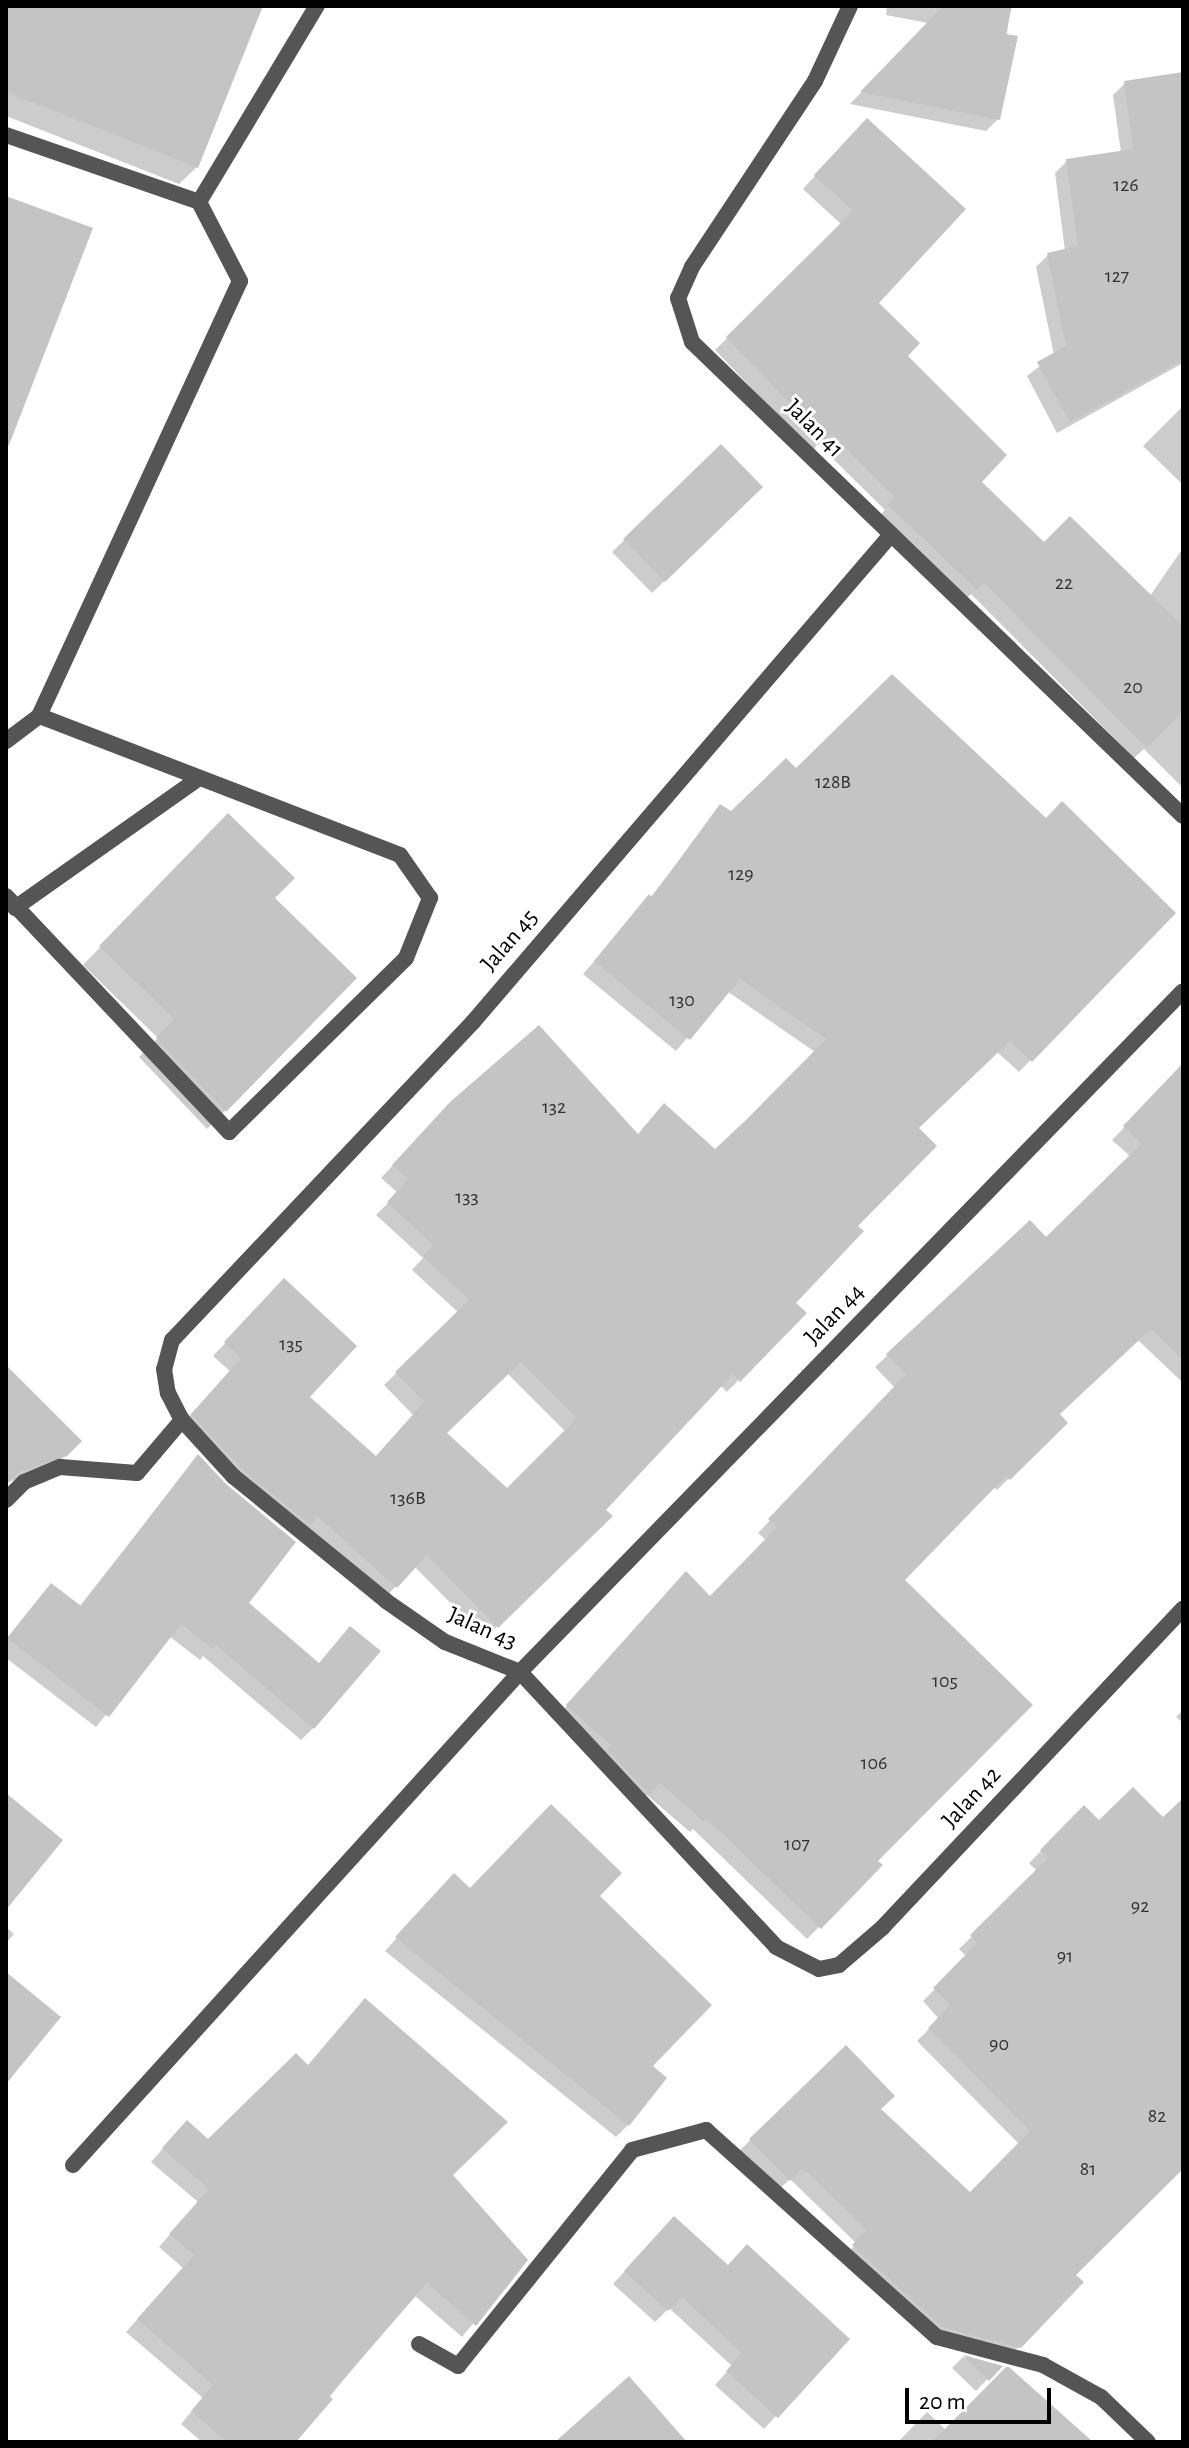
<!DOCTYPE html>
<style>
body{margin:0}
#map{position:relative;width:1189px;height:2448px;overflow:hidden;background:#fff;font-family:"Alegreya Sans",sans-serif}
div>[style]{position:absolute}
.shadow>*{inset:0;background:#0003}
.building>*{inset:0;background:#c4c4c4}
.service>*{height:16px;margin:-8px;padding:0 8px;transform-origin:8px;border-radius:8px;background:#555}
.minor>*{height:16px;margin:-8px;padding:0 8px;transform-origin:8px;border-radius:8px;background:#555}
span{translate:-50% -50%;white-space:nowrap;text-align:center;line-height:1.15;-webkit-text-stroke:6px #fff;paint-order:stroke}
.number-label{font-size:20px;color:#313131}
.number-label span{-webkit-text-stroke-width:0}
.street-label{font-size:24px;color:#000}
.frame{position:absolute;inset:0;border:8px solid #000;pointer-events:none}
.scale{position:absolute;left:905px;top:2388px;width:146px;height:36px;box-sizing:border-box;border:4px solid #000;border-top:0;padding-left:10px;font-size:24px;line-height:28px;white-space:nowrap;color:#000;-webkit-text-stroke:6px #fff;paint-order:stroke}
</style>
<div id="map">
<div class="shadow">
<div style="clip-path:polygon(6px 6px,261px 6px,197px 167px,179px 184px,6px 116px)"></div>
<div style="clip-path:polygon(887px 6px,1010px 6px,998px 119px,986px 131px,850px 104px,928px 23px,886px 15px)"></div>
<div style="clip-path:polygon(1183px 74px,1183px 363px,1057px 433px,1027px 376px,1054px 355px,1036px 267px,1048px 255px,1065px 251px,1055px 173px,1067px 161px,1121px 153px,1113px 95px,1125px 83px)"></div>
<div style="clip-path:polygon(855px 132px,876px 303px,979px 482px,1044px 544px,1150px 596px,1183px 548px,1183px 788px,1144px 749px,1134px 758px,971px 594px,964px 601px,877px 518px,885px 510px,818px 444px,812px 451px,715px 350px,842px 225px,803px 189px)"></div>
<div style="clip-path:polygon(1183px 406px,1183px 485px,1143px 446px)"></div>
<div style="clip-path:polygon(721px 446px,761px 487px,652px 593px,612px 552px)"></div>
<div style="clip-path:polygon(evenodd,796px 771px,1046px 820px,1173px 913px,1019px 1072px,996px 1051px,916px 1129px,856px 1226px,793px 1303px,804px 1313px,727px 1392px,720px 1385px,603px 1510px,610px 1516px,485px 1638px,414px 1566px,384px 1599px,180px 1426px,231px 1372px,213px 1356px,272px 1293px,307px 1397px,375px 1458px,414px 1416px,384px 1385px,459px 1313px,412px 1270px,423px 1258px,376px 1215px,398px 1193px,381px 1178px,438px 1117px,637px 1136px,715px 1151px,815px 1052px,727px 991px,676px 1051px,583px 974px,650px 898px,721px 806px,731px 814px,796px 771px,507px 1373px,566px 1432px,507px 1490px,444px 1434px,507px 1373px)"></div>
<div style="clip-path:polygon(228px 816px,272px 898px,354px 978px,207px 1129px,139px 1057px,158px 1038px,83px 965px)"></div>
<div style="clip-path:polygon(1183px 1068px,1183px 1383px,1137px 1339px,1058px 1415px,1066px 1423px,997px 1490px,993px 1486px,902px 1580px,875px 1861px,880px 1865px,807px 1939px,693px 1829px,690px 1832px,647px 1795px,636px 1806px,555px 1719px,674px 1586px,710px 1598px,767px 1541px,758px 1533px,895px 1388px,875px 1367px,1030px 1223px,1046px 1239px,1131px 1157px,1112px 1140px)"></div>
<div style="clip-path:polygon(6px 1367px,79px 1441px,52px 1468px,6px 1483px)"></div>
<div style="clip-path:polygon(198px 1456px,246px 1603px,318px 1665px,313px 1728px,301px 1740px,203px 1656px,200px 1660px,169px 1636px,96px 1727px,6px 1658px,6px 1640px,51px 1585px,79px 1607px)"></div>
<div style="clip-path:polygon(1183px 1710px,1183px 1723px,1176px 1717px)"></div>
<div style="clip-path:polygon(1183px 1801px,1183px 2162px,1074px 2275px,1081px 2282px,1007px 2359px,930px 2339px,843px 2261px,856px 2243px,790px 2179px,776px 2192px,738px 2152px,846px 2048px,878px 2109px,970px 2195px,1020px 2145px,917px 2041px,939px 2019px,923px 2001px,967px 1957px,959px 1949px,1038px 1872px,1029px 1863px,1084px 1808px,1100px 1823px,1163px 1820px)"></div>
<div style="clip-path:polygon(442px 1888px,597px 1896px,650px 2066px,628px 2125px,616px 2137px,385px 1951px)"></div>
<div style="clip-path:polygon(6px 1927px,14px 1934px,6px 1943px)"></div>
<div style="clip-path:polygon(175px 2135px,451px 2175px,525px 2260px,462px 2337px,414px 2295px,292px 2442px,202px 2442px,181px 2424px,203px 2398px,126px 2332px,183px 2268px,159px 2247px,198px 2202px,151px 2162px)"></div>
<div style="clip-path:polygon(662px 2231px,847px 2339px,764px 2429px,715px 2385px,732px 2366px,669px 2308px,655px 2322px,613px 2284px)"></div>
<div style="clip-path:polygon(963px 2357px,999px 2367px,976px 2391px,952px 2368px)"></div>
<div style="clip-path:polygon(927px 2412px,946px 2430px,1090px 2442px,898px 2442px)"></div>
</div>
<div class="building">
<div style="clip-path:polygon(6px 6px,263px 6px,198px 168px,6px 92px)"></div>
<div style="clip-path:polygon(943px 6px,1012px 6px,1006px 34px,1018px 36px,1000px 120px,860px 92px)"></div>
<div style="clip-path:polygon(1183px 72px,1183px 360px,1070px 422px,1037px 362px,1066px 346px,1047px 253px,1078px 246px,1066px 159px,1133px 149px,1124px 81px)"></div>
<div style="clip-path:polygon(867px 118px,966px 209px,879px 303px,920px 343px,908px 356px,1007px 455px,982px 482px,1044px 542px,1070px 516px,1183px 626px,1183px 711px,1147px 748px,984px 583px,977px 590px,888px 505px,895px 497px,831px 434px,825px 440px,726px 337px,853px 211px,814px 175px)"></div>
<div style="clip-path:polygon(6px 196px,93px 228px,9px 445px,6px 444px)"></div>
<div style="clip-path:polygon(721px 444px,763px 487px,665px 582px,623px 539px)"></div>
<div style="clip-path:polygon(evenodd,892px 674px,1046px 818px,1062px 801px,1176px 913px,1032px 1062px,1010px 1041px,919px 1128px,937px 1146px,858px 1226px,864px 1231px,796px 1303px,807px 1313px,740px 1382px,733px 1374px,606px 1510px,613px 1516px,498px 1628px,427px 1555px,397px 1588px,317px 1516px,310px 1525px,241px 1468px,191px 1414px,241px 1358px,224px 1342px,284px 1278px,357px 1346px,310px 1397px,376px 1456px,424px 1402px,395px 1372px,469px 1300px,423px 1256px,433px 1245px,387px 1202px,408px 1179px,392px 1165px,450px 1102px,539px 1025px,638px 1134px,664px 1103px,715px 1149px,747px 1119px,826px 1039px,740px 979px,690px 1040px,594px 961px,649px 894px,652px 897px,720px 804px,731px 811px,786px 758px,796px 768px,892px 674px,521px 1362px,577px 1418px,507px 1488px,447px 1433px,521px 1362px)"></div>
<div style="clip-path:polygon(228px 813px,295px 878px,275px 898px,357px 978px,226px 1112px,156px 1038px,174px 1019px,99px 946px)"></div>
<div style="clip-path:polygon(1183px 1063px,1183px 1360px,1151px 1329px,1060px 1414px,1068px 1423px,1010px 1480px,1006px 1476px,905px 1580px,1033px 1705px,878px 1861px,883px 1865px,821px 1929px,706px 1818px,703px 1821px,660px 1783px,650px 1795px,607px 1749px,611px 1745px,566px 1705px,686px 1571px,710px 1596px,777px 1527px,768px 1519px,906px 1374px,886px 1354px,1030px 1220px,1046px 1237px,1141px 1144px,1123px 1126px)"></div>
<div style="clip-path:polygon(6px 1365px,82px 1441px,67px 1456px,20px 1472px,6px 1484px)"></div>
<div style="clip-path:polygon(198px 1454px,226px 1484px,296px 1542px,249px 1603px,319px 1663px,350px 1626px,381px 1651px,314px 1729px,216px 1645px,213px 1649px,181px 1624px,109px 1717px,7px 1638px,51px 1583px,81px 1606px)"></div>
<div style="clip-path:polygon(1133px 1787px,1163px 1817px,1183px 1798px,1183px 2169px,1076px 2275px,1084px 2282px,1021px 2348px,942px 2327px,852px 2245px,866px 2230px,803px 2168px,790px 2181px,749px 2139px,846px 2045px,895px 2096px,881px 2109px,970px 2192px,1030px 2131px,928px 2028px,950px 2005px,933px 1988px,977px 1943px,970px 1935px,1048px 1858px,1040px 1850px,1084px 1805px,1099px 1820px)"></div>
<div style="clip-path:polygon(6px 1793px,63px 1840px,6px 1910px)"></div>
<div style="clip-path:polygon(551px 1804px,622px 1873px,600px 1896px,712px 2005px,653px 2066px,667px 2078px,629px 2126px,395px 1937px,454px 1873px,470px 1888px)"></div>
<div style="clip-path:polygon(6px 1972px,61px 2017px,6px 2084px)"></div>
<div style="clip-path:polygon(365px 1998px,508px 2122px,453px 2175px,528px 2260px,476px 2326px,427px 2283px,329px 2396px,333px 2399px,296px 2442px,227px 2442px,191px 2411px,213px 2385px,137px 2319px,194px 2255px,169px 2234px,209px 2189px,162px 2148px,187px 2120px,208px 2139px,296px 2053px,308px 2065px)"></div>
<div style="clip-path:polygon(674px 2216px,728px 2265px,747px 2244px,850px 2339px,778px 2418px,726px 2371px,742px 2353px,682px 2297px,668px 2311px,624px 2271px)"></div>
<div style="clip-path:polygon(963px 2355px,1003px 2366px,989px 2381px)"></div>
<div style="clip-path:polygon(1006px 2367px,1009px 2367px,1093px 2442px,932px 2442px)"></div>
<div style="clip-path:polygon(629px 2376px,687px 2442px,555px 2442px)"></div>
</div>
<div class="service">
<div style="left:6px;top:135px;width:204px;rotate:19.1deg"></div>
<div style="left:199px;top:202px;width:229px;rotate:-59deg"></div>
<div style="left:6px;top:741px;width:41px;rotate:-37.1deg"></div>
<div style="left:39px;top:716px;width:479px;rotate:-65.2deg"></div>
<div style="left:240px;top:281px;width:89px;rotate:-117.4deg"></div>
<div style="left:6px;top:896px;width:325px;rotate:46.6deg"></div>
<div style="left:229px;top:1132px;width:248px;rotate:-44.5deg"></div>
<div style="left:406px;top:958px;width:65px;rotate:-68.2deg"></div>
<div style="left:430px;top:898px;width:52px;rotate:-124.9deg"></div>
<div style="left:400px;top:855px;width:387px;rotate:-158.9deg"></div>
<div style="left:15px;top:908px;width:225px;rotate:-35.2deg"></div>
</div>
<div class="minor">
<div style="left:850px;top:6px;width:83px;rotate:115deg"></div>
<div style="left:815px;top:81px;width:223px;rotate:123.5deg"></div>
<div style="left:692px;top:267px;width:34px;rotate:114deg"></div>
<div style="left:678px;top:298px;width:46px;rotate:72.3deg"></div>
<div style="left:692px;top:342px;width:682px;rotate:43.99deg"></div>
<div style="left:889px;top:537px;width:639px;rotate:130.62deg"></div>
<div style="left:473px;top:1022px;width:438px;rotate:133.4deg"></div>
<div style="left:172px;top:1340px;width:30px;rotate:105deg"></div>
<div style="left:164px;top:1369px;width:24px;rotate:81deg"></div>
<div style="left:168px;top:1393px;width:30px;rotate:63deg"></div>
<div style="left:182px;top:1420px;width:76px;rotate:47.7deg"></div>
<div style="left:233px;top:1476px;width:198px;rotate:39.2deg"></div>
<div style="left:386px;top:1601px;width:72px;rotate:34.8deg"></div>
<div style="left:445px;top:1642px;width:81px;rotate:21.8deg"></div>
<div style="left:520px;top:1672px;width:376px;rotate:47deg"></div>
<div style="left:776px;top:1947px;width:48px;rotate:27.1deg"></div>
<div style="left:819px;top:1969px;width:20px;rotate:-11deg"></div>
<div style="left:839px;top:1965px;width:57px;rotate:-40.7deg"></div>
<div style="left:882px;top:1928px;width:439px;rotate:-46.7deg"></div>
<div style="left:6px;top:1500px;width:25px;rotate:-45deg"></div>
<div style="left:24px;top:1482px;width:39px;rotate:-23deg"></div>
<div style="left:60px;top:1467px;width:77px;rotate:4.5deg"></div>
<div style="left:137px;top:1473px;width:70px;rotate:-49.7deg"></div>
<div style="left:73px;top:2165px;width:665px;rotate:-47.8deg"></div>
<div style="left:520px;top:1672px;width:950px;rotate:-45.77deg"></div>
<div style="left:419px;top:2344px;width:45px;rotate:29.4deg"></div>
<div style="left:458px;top:2366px;width:277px;rotate:-51.1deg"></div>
<div style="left:632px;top:2150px;width:77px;rotate:-15.1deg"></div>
<div style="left:706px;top:2130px;width:310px;rotate:41.9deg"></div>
<div style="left:937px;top:2337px;width:110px;rotate:14.8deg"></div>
<div style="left:1043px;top:2365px;width:66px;rotate:28.9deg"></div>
<div style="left:1101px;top:2397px;width:65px;rotate:43.8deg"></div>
</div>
<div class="number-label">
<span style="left:1126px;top:185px">126</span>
<span style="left:1117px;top:276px">127</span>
<span style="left:1064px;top:583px">22</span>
<span style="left:1133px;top:687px">20</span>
<span style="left:833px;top:782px">128B</span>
<span style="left:741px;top:874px">129</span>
<span style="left:682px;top:1000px">130</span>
<span style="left:554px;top:1107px">132</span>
<span style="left:467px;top:1197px">133</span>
<span style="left:291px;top:1344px">135</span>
<span style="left:408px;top:1498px">136B</span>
<span style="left:945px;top:1681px">105</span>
<span style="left:874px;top:1763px">106</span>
<span style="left:797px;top:1844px">107</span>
<span style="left:1140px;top:1906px">92</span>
<span style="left:1065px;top:1956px">91</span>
<span style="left:999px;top:2044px">90</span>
<span style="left:1157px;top:2116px">82</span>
<span style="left:1088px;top:2169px">81</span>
</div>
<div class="street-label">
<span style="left:814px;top:429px;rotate:45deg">Jalan 41</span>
<span style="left:510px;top:941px;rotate:-49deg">Jalan 45</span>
<span style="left:835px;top:1315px;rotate:-46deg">Jalan 44</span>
<span style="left:482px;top:1629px;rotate:24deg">Jalan 43</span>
<span style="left:972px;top:1798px;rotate:-47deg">Jalan 42</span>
</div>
<div class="frame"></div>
<div class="scale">20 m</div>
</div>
